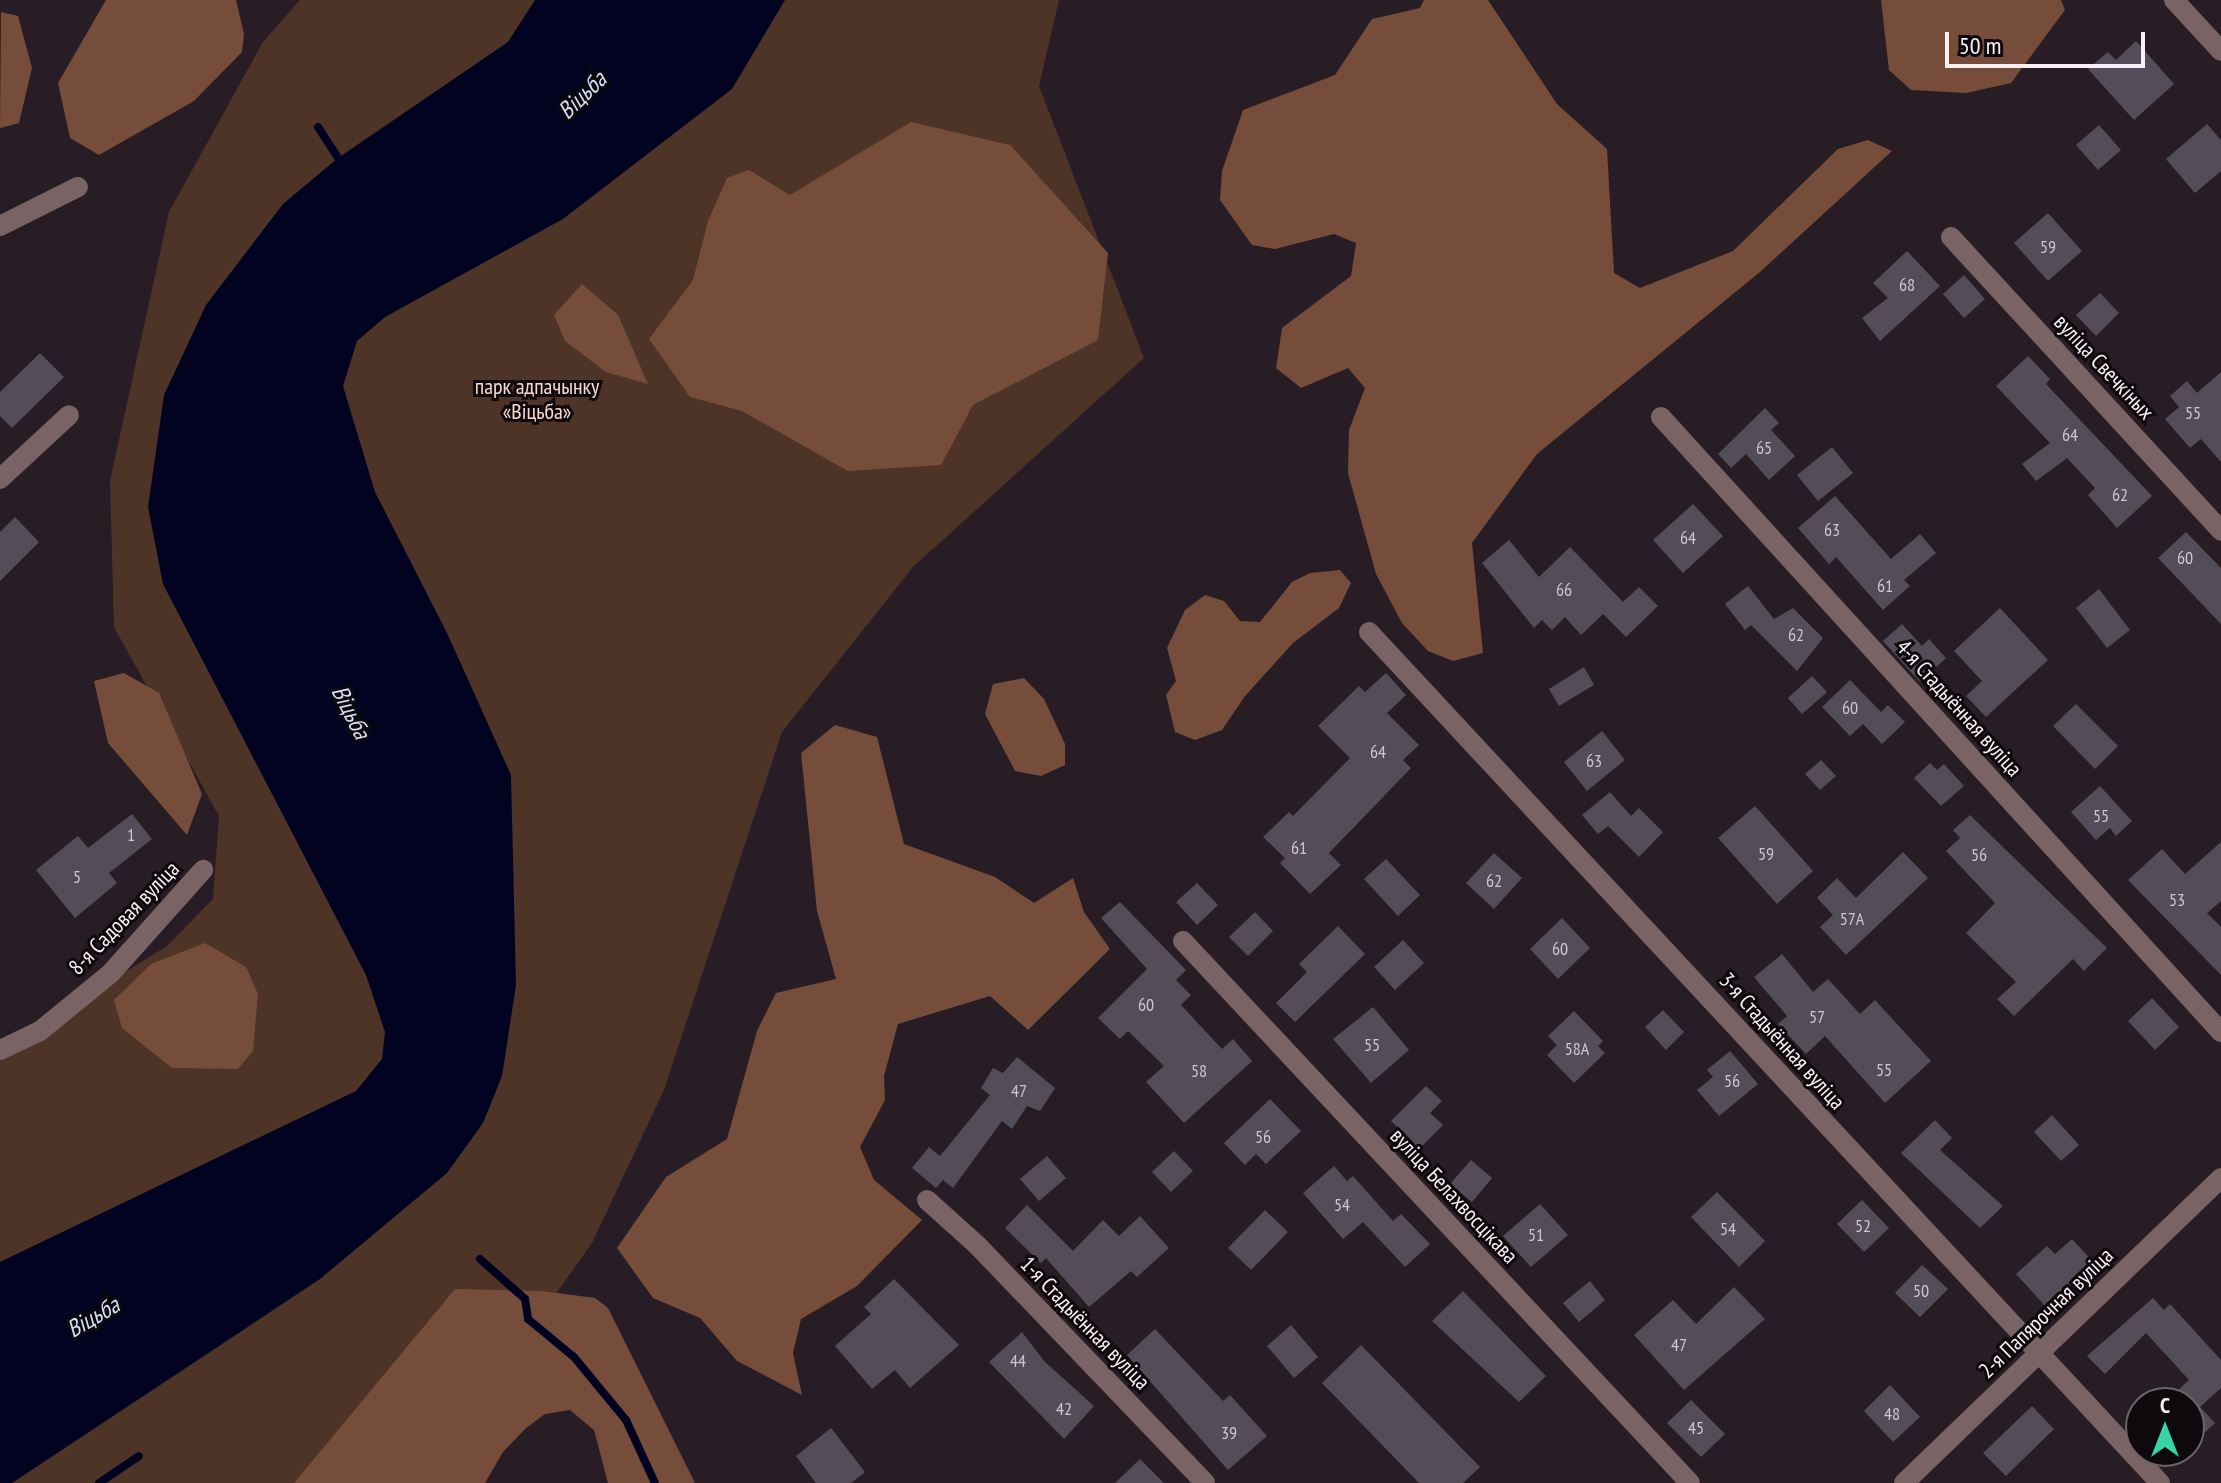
<!DOCTYPE html>
<meta charset="utf-8">
<style>
body{margin:0}
#map{position:relative;width:2221px;height:1483px;overflow:hidden;background:#281d25;font-family:"PT Sans Narrow",sans-serif}
div>[style]{position:absolute}
.green>*{inset:0;background:#4e3327}
.forest>*{inset:0;background:#764d3b}
.water>*{inset:0;background:#020320}
.stream>*{height:8px;margin:-4px;padding:0 4px;transform-origin:4px;border-radius:4px;background:#020320}
.building>*{inset:0;background:#524d59}
.minor>*{height:20px;margin:-10px;padding:0 10px;transform-origin:10px;border-radius:10px;background:#796365}
span{translate:-50% -50%;white-space:nowrap;text-align:center;line-height:1.15;-webkit-text-stroke:6px #0d090c;paint-order:stroke}
.number-label{font-size:18px;color:#cec7ce}
.number-label span{-webkit-text-stroke-width:0}
.street-label{font-size:22px;color:#f8f0f5}
.park-label{font-size:22px;color:#f8dacd}
.water-label{font-size:24px;color:#d5dff9;font-style:italic}
.north{position:absolute;left:2125px;top:1387px;width:80px;height:80px;box-sizing:border-box;background:#0d090c;border:2px solid #6b6569;border-radius:50%;rotate:0deg;font-size:22px;font-weight:700;line-height:32px;text-align:center;color:#f8f0f5}
.north::after{content:'';display:block;margin:auto;width:28px;height:36px;background:#38d4a6;clip-path:polygon(50% 0,100% 100%,50% 72%,0 100%)}
.scale{position:absolute;left:1945px;top:32px;width:200px;height:36px;box-sizing:border-box;border:4px solid #f8f0f5;border-top:0;padding-left:10px;font-size:24px;line-height:28px;white-space:nowrap;color:#f8f0f5;-webkit-text-stroke:6px #0d090c;paint-order:stroke}
</style>
<div id="map">
<div class="green">
<div style="clip-path:polygon(300px 0,1059px 0,1039px 86px,1144px 358px,913px 567px,782px 732px,664px 1090px,592px 1243px,457px 1433px,402px 1483px,0 1483px,0 1050px,167px 946px,213px 899px,219px 816px,114px 627px,110px 481px,169px 212px,263px 42px)"></div>
</div>
<div class="forest">
<div style="clip-path:polygon(106px 0,236px 0,244px 34px,242px 52px,194px 101px,99px 155px,70px 138px,58px 83px)"></div>
<div style="clip-path:polygon(1424px 0,1488px 0,1557px 104px,1607px 149px,1614px 273px,1640px 288px,1733px 251px,1838px 149px,1868px 140px,1892px 151px,1760px 272px,1537px 454px,1472px 543px,1483px 653px,1453px 661px,1428px 651px,1402px 623px,1376px 574px,1348px 473px,1349px 430px,1365px 388px,1348px 368px,1301px 388px,1276px 368px,1282px 328px,1351px 276px,1356px 243px,1334px 234px,1275px 249px,1252px 245px,1220px 200px,1222px 171px,1243px 110px,1335px 75px,1372px 19px,1420px 8px)"></div>
<div style="clip-path:polygon(1881px 0,2061px 0,2065px 10px,2011px 83px,1966px 93px,1911px 90px,1889px 70px)"></div>
<div style="clip-path:polygon(1px 12px,18px 16px,32px 68px,19px 123px,0 128px)"></div>
<div style="clip-path:polygon(911px 122px,1010px 145px,1108px 253px,1098px 340px,973px 405px,941px 465px,848px 471px,742px 411px,690px 397px,649px 339px,693px 280px,708px 221px,727px 178px,749px 170px,790px 195px)"></div>
<div style="clip-path:polygon(582px 284px,618px 315px,648px 384px,606px 372px,565px 341px,554px 315px)"></div>
<div style="clip-path:polygon(1340px 570px,1351px 583px,1339px 608px,1293px 643px,1245px 696px,1222px 730px,1195px 740px,1175px 732px,1166px 695px,1176px 681px,1167px 648px,1185px 610px,1205px 595px,1224px 601px,1240px 621px,1260px 622px,1292px 582px,1310px 573px)"></div>
<div style="clip-path:polygon(124px 673px,159px 693px,202px 794px,187px 835px,108px 743px,94px 681px)"></div>
<div style="clip-path:polygon(1024px 678px,1044px 699px,1065px 744px,1065px 765px,1041px 776px,1015px 771px,985px 714px,993px 684px)"></div>
<div style="clip-path:polygon(835px 725px,877px 737px,904px 844px,995px 877px,1034px 903px,1073px 878px,1084px 912px,1110px 949px,1028px 1030px,990px 996px,898px 1024px,884px 1076px,885px 1100px,860px 1147px,874px 1180px,922px 1220px,857px 1286px,801px 1319px,793px 1353px,802px 1395px,737px 1361px,700px 1318px,653px 1298px,617px 1248px,666px 1177px,727px 1139px,757px 1031px,776px 993px,836px 979px,817px 911px,801px 753px)"></div>
<div style="clip-path:polygon(205px 943px,246px 967px,258px 994px,253px 1051px,238px 1069px,172px 1068px,122px 1028px,114px 1000px,151px 964px)"></div>
<div style="clip-path:polygon(455px 1289px,542px 1291px,595px 1298px,608px 1308px,695px 1483px,608px 1483px,594px 1430px,570px 1410px,545px 1414px,526px 1428px,503px 1452px,485px 1483px,294px 1483px)"></div>
</div>
<div class="water">
<div style="clip-path:polygon(535px 0,785px 0,732px 89px,563px 219px,385px 317px,357px 341px,343px 386px,375px 492px,447px 633px,511px 775px,516px 985px,502px 1076px,483px 1123px,447px 1173px,320px 1279px,12px 1483px,0 1483px,0 1262px,356px 1091px,382px 1059px,385px 1032px,366px 975px,163px 584px,148px 507px,164px 395px,206px 305px,283px 204px,338px 158px,508px 42px)"></div>
</div>
<div class="stream">
<div style="left:318px;top:127px;width:37px;rotate:57deg"></div>
<div style="left:480px;top:1259px;width:60px;rotate:41.6deg"></div>
<div style="left:525px;top:1299px;width:20px;rotate:81deg"></div>
<div style="left:528px;top:1319px;width:60px;rotate:39.6deg"></div>
<div style="left:574px;top:1357px;width:82px;rotate:50.5deg"></div>
<div style="left:626px;top:1420px;width:69px;rotate:65.3deg"></div>
<div style="left:99px;top:1483px;width:48px;rotate:-34deg"></div>
</div>
<div class="building">
<div style="clip-path:polygon(2136px 41px,2174px 84px,2134px 120px,2088px 69px,2108px 52px,2116px 60px)"></div>
<div style="clip-path:polygon(2207px 124px,2221px 140px,2221px 171px,2195px 193px,2166px 159px)"></div>
<div style="clip-path:polygon(2099px 125px,2121px 150px,2098px 170px,2076px 145px)"></div>
<div style="clip-path:polygon(2048px 213px,2082px 251px,2048px 281px,2014px 243px)"></div>
<div style="clip-path:polygon(1907px 251px,1940px 286px,1880px 341px,1862px 318px,1888px 298px,1873px 283px)"></div>
<div style="clip-path:polygon(1964px 275px,1985px 299px,1964px 318px,1943px 294px)"></div>
<div style="clip-path:polygon(2100px 293px,2119px 313px,2096px 336px,2076px 315px)"></div>
<div style="clip-path:polygon(40px 353px,64px 377px,12px 428px,0 416px,0 392px)"></div>
<div style="clip-path:polygon(2028px 356px,2050px 379px,2046px 384px,2152px 496px,2117px 528px,2088px 495px,2095px 488px,2067px 458px,2036px 481px,2022px 464px,2050px 443px,1996px 386px)"></div>
<div style="clip-path:polygon(2221px 372px,2221px 462px,2201px 439px,2190px 448px,2165px 419px,2179px 407px,2170px 396px,2187px 381px,2197px 393px)"></div>
<div style="clip-path:polygon(1765px 408px,1779px 423px,1771px 430px,1795px 456px,1769px 480px,1746px 454px,1731px 468px,1718px 454px)"></div>
<div style="clip-path:polygon(1832px 447px,1853px 473px,1818px 501px,1797px 475px)"></div>
<div style="clip-path:polygon(1835px 496px,1891px 559px,1920px 534px,1936px 553px,1904px 580px,1910px 586px,1883px 610px,1836px 557px,1829px 564px,1798px 528px)"></div>
<div style="clip-path:polygon(1693px 504px,1723px 536px,1683px 573px,1653px 540px)"></div>
<div style="clip-path:polygon(15px 517px,39px 542px,0 581px,0 532px)"></div>
<div style="clip-path:polygon(2186px 532px,2221px 568px,2221px 624px,2158px 558px)"></div>
<div style="clip-path:polygon(1509px 540px,1539px 577px,1570px 547px,1623px 602px,1639px 587px,1658px 606px,1626px 637px,1603px 614px,1581px 635px,1565px 617px,1552px 630px,1542px 620px,1534px 628px,1482px 563px)"></div>
<div style="clip-path:polygon(1748px 586px,1774px 619px,1793px 608px,1823px 638px,1797px 671px,1751px 625px,1745px 630px,1725px 604px)"></div>
<div style="clip-path:polygon(2099px 589px,2130px 630px,2107px 648px,2076px 608px)"></div>
<div style="clip-path:polygon(2000px 608px,2048px 660px,1986px 717px,1966px 696px,1982px 681px,1954px 651px)"></div>
<div style="clip-path:polygon(1902px 624px,1922px 646px,1929px 639px,1946px 658px,1920px 682px,1883px 641px)"></div>
<div style="clip-path:polygon(1584px 667px,1594px 685px,1559px 706px,1549px 689px)"></div>
<div style="clip-path:polygon(1386px 673px,1406px 695px,1387px 713px,1419px 745px,1403px 760px,1411px 768px,1329px 853px,1341px 865px,1310px 894px,1280px 863px,1285px 858px,1263px 837px,1289px 812px,1293px 816px,1350px 758px,1318px 726px,1359px 686px,1365px 692px)"></div>
<div style="clip-path:polygon(1812px 676px,1827px 692px,1802px 714px,1788px 698px)"></div>
<div style="clip-path:polygon(1850px 680px,1881px 712px,1888px 705px,1905px 722px,1882px 744px,1863px 724px,1850px 736px,1822px 707px)"></div>
<div style="clip-path:polygon(2076px 704px,2118px 746px,2095px 769px,2053px 726px)"></div>
<div style="clip-path:polygon(1602px 731px,1625px 760px,1587px 791px,1564px 762px)"></div>
<div style="clip-path:polygon(1821px 760px,1836px 776px,1820px 790px,1805px 774px)"></div>
<div style="clip-path:polygon(1930px 763px,1937px 770px,1944px 764px,1964px 786px,1941px 806px,1914px 778px)"></div>
<div style="clip-path:polygon(2100px 786px,2132px 821px,2116px 836px,2110px 828px,2096px 840px,2071px 812px)"></div>
<div style="clip-path:polygon(1610px 792px,1631px 816px,1639px 808px,1663px 832px,1639px 857px,1608px 826px,1598px 834px,1582px 815px)"></div>
<div style="clip-path:polygon(1755px 806px,1813px 871px,1777px 904px,1718px 838px)"></div>
<div style="clip-path:polygon(132px 814px,152px 839px,109px 873px,117px 883px,75px 918px,36px 870px,78px 836px,88px 848px)"></div>
<div style="clip-path:polygon(1970px 815px,2107px 948px,2084px 971px,2073px 959px,2014px 1016px,1997px 999px,2016px 982px,1966px 933px,1995px 903px,1946px 851px,1960px 838px,1953px 830px)"></div>
<div style="clip-path:polygon(2221px 842px,2221px 901px,2207px 913px,2221px 927px,2221px 975px,2128px 880px,2162px 849px,2185px 874px)"></div>
<div style="clip-path:polygon(1903px 852px,1928px 878px,1846px 955px,1820px 927px,1833px 915px,1817px 898px,1837px 878px,1856px 898px)"></div>
<div style="clip-path:polygon(1494px 853px,1522px 878px,1494px 909px,1466px 883px)"></div>
<div style="clip-path:polygon(1386px 859px,1420px 895px,1398px 916px,1364px 879px)"></div>
<div style="clip-path:polygon(1197px 883px,1218px 905px,1197px 925px,1176px 902px)"></div>
<div style="clip-path:polygon(1120px 902px,1186px 970px,1176px 980px,1191px 995px,1181px 1005px,1222px 1049px,1233px 1039px,1252px 1061px,1184px 1123px,1146px 1082px,1164px 1066px,1128px 1031px,1120px 1039px,1098px 1018px,1147px 969px,1101px 918px)"></div>
<div style="clip-path:polygon(1255px 912px,1273px 931px,1248px 956px,1229px 937px)"></div>
<div style="clip-path:polygon(1562px 918px,1590px 948px,1558px 979px,1530px 949px)"></div>
<div style="clip-path:polygon(1338px 926px,1365px 954px,1295px 1022px,1276px 1003px,1307px 972px,1299px 964px)"></div>
<div style="clip-path:polygon(1403px 940px,1424px 963px,1395px 990px,1374px 967px)"></div>
<div style="clip-path:polygon(1782px 954px,1813px 992px,1828px 979px,1860px 1014px,1875px 1000px,1931px 1061px,1885px 1103px,1825px 1036px,1806px 1054px,1778px 1024px,1787px 1016px,1754px 977px)"></div>
<div style="clip-path:polygon(2152px 998px,2179px 1027px,2155px 1050px,2128px 1021px)"></div>
<div style="clip-path:polygon(1373px 1007px,1409px 1050px,1371px 1083px,1333px 1039px)"></div>
<div style="clip-path:polygon(1663px 1010px,1684px 1032px,1666px 1050px,1645px 1027px)"></div>
<div style="clip-path:polygon(1574px 1011px,1603px 1041px,1598px 1046px,1605px 1053px,1574px 1083px,1547px 1055px,1557px 1045px,1548px 1036px)"></div>
<div style="clip-path:polygon(1730px 1051px,1758px 1084px,1719px 1116px,1697px 1090px,1713px 1077px,1707px 1070px)"></div>
<div style="clip-path:polygon(1017px 1057px,1055px 1088px,1040px 1111px,1027px 1106px,1012px 1129px,1002px 1121px,953px 1188px,943px 1180px,936px 1188px,912px 1168px,929px 1147px,940px 1156px,990px 1095px,981px 1088px,993px 1068px,1003px 1073px)"></div>
<div style="clip-path:polygon(1426px 1086px,1442px 1101px,1430px 1113px,1443px 1125px,1419px 1149px,1391px 1121px)"></div>
<div style="clip-path:polygon(1270px 1099px,1301px 1131px,1266px 1164px,1256px 1154px,1245px 1165px,1224px 1143px)"></div>
<div style="clip-path:polygon(2052px 1115px,2079px 1145px,2061px 1161px,2034px 1132px)"></div>
<div style="clip-path:polygon(1935px 1120px,1952px 1138px,1940px 1150px,2003px 1206px,1980px 1228px,1901px 1153px)"></div>
<div style="clip-path:polygon(1174px 1151px,1193px 1171px,1171px 1192px,1152px 1172px)"></div>
<div style="clip-path:polygon(1047px 1156px,1066px 1178px,1039px 1201px,1020px 1179px)"></div>
<div style="clip-path:polygon(1471px 1160px,1492px 1178px,1472px 1202px,1450px 1184px)"></div>
<div style="clip-path:polygon(1334px 1166px,1347px 1181px,1353px 1176px,1393px 1221px,1401px 1214px,1430px 1244px,1405px 1267px,1363px 1222px,1343px 1239px,1303px 1193px)"></div>
<div style="clip-path:polygon(1717px 1192px,1765px 1241px,1739px 1267px,1691px 1217px)"></div>
<div style="clip-path:polygon(1862px 1200px,1889px 1228px,1864px 1252px,1837px 1224px)"></div>
<div style="clip-path:polygon(1540px 1204px,1568px 1235px,1531px 1267px,1503px 1236px)"></div>
<div style="clip-path:polygon(1027px 1205px,1073px 1251px,1103px 1220px,1119px 1236px,1140px 1216px,1169px 1248px,1137px 1277px,1131px 1271px,1089px 1307px,1046px 1258px,1041px 1263px,1005px 1228px)"></div>
<div style="clip-path:polygon(1265px 1210px,1288px 1232px,1251px 1270px,1228px 1248px)"></div>
<div style="clip-path:polygon(2072px 1239px,2094px 1263px,2046px 1307px,2016px 1274px,2047px 1246px,2055px 1254px)"></div>
<div style="clip-path:polygon(1922px 1265px,1948px 1289px,1920px 1317px,1895px 1293px)"></div>
<div style="clip-path:polygon(894px 1279px,959px 1345px,910px 1388px,895px 1370px,872px 1389px,835px 1346px,871px 1314px,864px 1307px)"></div>
<div style="clip-path:polygon(1590px 1281px,1605px 1300px,1579px 1322px,1563px 1303px)"></div>
<div style="clip-path:polygon(1734px 1287px,1765px 1319px,1684px 1390px,1634px 1335px,1673px 1300px,1696px 1324px)"></div>
<div style="clip-path:polygon(1463px 1291px,1546px 1376px,1519px 1402px,1432px 1321px)"></div>
<div style="clip-path:polygon(2153px 1298px,2164px 1310px,2170px 1304px,2221px 1360px,2221px 1388px,2200px 1407px,2215px 1423px,2189px 1447px,2189px 1403px,2164px 1403px,2189px 1380px,2146px 1333px,2105px 1374px,2087px 1356px)"></div>
<div style="clip-path:polygon(1291px 1325px,1318px 1357px,1294px 1378px,1267px 1346px)"></div>
<div style="clip-path:polygon(1155px 1329px,1223px 1401px,1230px 1395px,1267px 1436px,1228px 1470px,1127px 1355px)"></div>
<div style="clip-path:polygon(1022px 1332px,1044px 1361px,1094px 1406px,1064px 1439px,989px 1362px)"></div>
<div style="clip-path:polygon(1361px 1345px,1480px 1467px,1463px 1483px,1419px 1483px,1322px 1383px)"></div>
<div style="clip-path:polygon(1890px 1385px,1920px 1417px,1893px 1442px,1864px 1411px)"></div>
<div style="clip-path:polygon(1691px 1400px,1725px 1434px,1701px 1457px,1667px 1423px)"></div>
<div style="clip-path:polygon(2032px 1406px,2054px 1429px,2006px 1476px,1983px 1453px)"></div>
<div style="clip-path:polygon(831px 1428px,865px 1472px,851px 1483px,816px 1483px,796px 1456px)"></div>
<div style="clip-path:polygon(1140px 1459px,1164px 1483px,1115px 1483px)"></div>
</div>
<div class="minor">
<div style="left:2174px;top:0;width:69px;rotate:47.3deg"></div>
<div style="left:0;top:226px;width:87px;rotate:-26.6deg"></div>
<div style="left:1951px;top:237px;width:399px;rotate:47.4deg"></div>
<div style="left:1661px;top:417px;width:832px;rotate:47.68deg"></div>
<div style="left:0;top:479px;width:94px;rotate:-42.8deg"></div>
<div style="left:1369px;top:632px;width:1162px;rotate:47.09deg"></div>
<div style="left:1183px;top:941px;width:742px;rotate:46.91deg"></div>
<div style="left:0;top:1050px;width:44px;rotate:-25.4deg"></div>
<div style="left:40px;top:1031px;width:90px;rotate:-39.2deg"></div>
<div style="left:110px;top:974px;width:140px;rotate:-48.2deg"></div>
<div style="left:927px;top:1200px;width:69px;rotate:42deg"></div>
<div style="left:978px;top:1246px;width:328px;rotate:46.2deg"></div>
<div style="left:1904px;top:1483px;width:440px;rotate:-43.9deg"></div>
</div>
<div class="number-label">
<span style="left:2048px;top:247px">59</span>
<span style="left:1907px;top:285px">68</span>
<span style="left:2193px;top:413px">55</span>
<span style="left:2070px;top:435px">64</span>
<span style="left:1764px;top:448px">65</span>
<span style="left:2120px;top:495px">62</span>
<span style="left:1832px;top:530px">63</span>
<span style="left:1688px;top:538px">64</span>
<span style="left:2185px;top:558px">60</span>
<span style="left:1885px;top:586px">61</span>
<span style="left:1564px;top:590px">66</span>
<span style="left:1796px;top:635px">62</span>
<span style="left:1850px;top:708px">60</span>
<span style="left:1378px;top:752px">64</span>
<span style="left:1594px;top:761px">63</span>
<span style="left:2101px;top:816px">55</span>
<span style="left:131px;top:835px">1</span>
<span style="left:1299px;top:848px">61</span>
<span style="left:1766px;top:854px">59</span>
<span style="left:1979px;top:855px">56</span>
<span style="left:77px;top:877px">5</span>
<span style="left:1494px;top:881px">62</span>
<span style="left:2177px;top:900px">53</span>
<span style="left:1852px;top:919px">57А</span>
<span style="left:1560px;top:949px">60</span>
<span style="left:1146px;top:1005px">60</span>
<span style="left:1817px;top:1017px">57</span>
<span style="left:1372px;top:1045px">55</span>
<span style="left:1577px;top:1049px">58А</span>
<span style="left:1884px;top:1070px">55</span>
<span style="left:1199px;top:1071px">58</span>
<span style="left:1732px;top:1081px">56</span>
<span style="left:1019px;top:1091px">47</span>
<span style="left:1263px;top:1137px">56</span>
<span style="left:1342px;top:1205px">54</span>
<span style="left:1863px;top:1226px">52</span>
<span style="left:1728px;top:1229px">54</span>
<span style="left:1536px;top:1235px">51</span>
<span style="left:1921px;top:1291px">50</span>
<span style="left:1679px;top:1345px">47</span>
<span style="left:1018px;top:1361px">44</span>
<span style="left:1064px;top:1409px">42</span>
<span style="left:1892px;top:1414px">48</span>
<span style="left:1696px;top:1428px">45</span>
<span style="left:1229px;top:1433px">39</span>
</div>
<div class="street-label">
<span style="left:2104px;top:367px;rotate:47deg">вуліца Свечкіных</span>
<span style="left:1959px;top:708px;rotate:48deg">4-я Стадыённая вуліца</span>
<span style="left:124px;top:918px;rotate:-46deg">8-я Садовая вуліца</span>
<span style="left:1782px;top:1041px;rotate:48deg">3-я Стадыённая вуліца</span>
<span style="left:1454px;top:1196px;rotate:47deg">вуліца Белахвосцікава</span>
<span style="left:2046px;top:1313px;rotate:-44deg">2-я Папярочная вуліца</span>
<span style="left:1085px;top:1323px;rotate:46deg">1-я Стадыённая вуліца</span>
</div>
<div class="park-label">
<span style="left:537px;top:399px">парк адпачынку<br>«Віцьба»</span>
</div>
<div class="water-label">
<span style="left:582px;top:95px;rotate:-44deg">Віцьба</span>
<span style="left:351px;top:712px;rotate:63deg">Віцьба</span>
<span style="left:93px;top:1317px;rotate:-30deg">Віцьба</span>
</div>
<div class="north">С</div>
<div class="scale">50 m</div>
</div>
